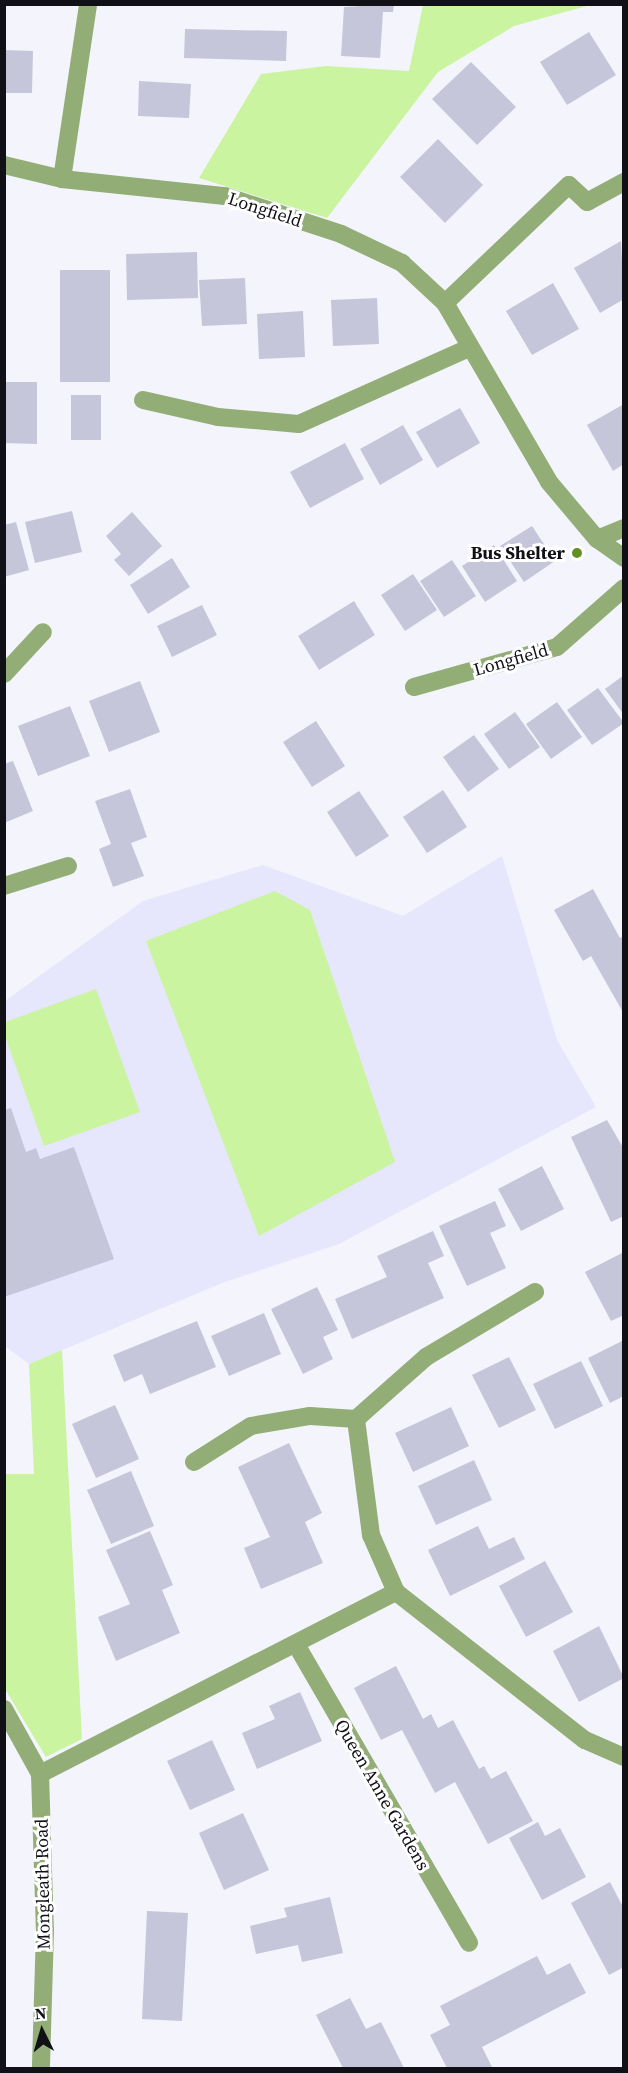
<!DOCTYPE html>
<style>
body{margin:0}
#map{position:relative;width:628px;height:2073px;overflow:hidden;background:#f4f4fc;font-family:"Source Serif 4",serif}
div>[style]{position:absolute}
.built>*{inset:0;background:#e6e6fc}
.green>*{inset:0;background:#caf4a0}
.building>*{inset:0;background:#c6c6da}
.service>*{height:18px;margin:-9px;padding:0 9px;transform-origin:9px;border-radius:9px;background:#92ae76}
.minor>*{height:18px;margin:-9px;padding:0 9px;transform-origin:9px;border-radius:9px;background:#92ae76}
.dots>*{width:16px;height:16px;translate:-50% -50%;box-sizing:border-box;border:3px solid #fff;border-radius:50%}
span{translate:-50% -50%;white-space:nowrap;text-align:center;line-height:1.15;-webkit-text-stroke:6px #fff;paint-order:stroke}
.street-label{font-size:18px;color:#111017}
.poi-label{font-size:18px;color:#111017;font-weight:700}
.right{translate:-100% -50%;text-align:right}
.frame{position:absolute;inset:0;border:6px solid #111017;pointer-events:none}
.north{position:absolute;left:12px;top:2001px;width:60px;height:60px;-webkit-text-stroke:4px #fff;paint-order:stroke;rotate:355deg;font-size:16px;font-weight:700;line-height:24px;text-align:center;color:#111017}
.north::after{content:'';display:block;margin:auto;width:21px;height:27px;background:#111017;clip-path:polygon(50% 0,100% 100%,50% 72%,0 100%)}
</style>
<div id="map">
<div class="built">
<div style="clip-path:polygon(502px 856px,557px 1040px,596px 1107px,339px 1244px,222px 1283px,29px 1364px,5px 1346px,5px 1001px,143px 901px,263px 865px,403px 916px)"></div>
</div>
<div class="green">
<div style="clip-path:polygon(594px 4px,514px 26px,438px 72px,327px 218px,199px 178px,261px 74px,326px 66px,409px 71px,423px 5px)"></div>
<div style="clip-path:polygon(275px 891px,310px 910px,395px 1162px,259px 1236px,146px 941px)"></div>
<div style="clip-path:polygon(96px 989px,140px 1112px,44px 1146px,5px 1036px,5px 1022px)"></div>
<div style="clip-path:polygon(62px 1350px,82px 1739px,46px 1757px,5px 1689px,4px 1474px,34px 1474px,29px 1364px)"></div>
</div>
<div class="building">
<div style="clip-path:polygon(394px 4px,393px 12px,383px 12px,380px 58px,341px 56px,344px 7px)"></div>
<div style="clip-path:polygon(185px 29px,287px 31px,286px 61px,184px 58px)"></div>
<div style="clip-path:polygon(589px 32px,616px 75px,567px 105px,540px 62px)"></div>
<div style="clip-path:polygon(4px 50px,33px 51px,32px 93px,4px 93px)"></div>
<div style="clip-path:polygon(471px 62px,516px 107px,477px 145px,432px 99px)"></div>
<div style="clip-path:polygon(139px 81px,191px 84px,189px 118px,138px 116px)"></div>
<div style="clip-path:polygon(438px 139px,483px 185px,445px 223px,400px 177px)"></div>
<div style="clip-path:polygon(621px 241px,624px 299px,600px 313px,574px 268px)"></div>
<div style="clip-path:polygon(197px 252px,198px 298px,127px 300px,126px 254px)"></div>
<div style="clip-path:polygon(60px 270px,110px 270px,110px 382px,60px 382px)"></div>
<div style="clip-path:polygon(245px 278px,247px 324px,202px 326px,199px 280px)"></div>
<div style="clip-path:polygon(553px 283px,579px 329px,532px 355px,506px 311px)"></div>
<div style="clip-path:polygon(377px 298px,379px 344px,333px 346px,331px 300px)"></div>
<div style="clip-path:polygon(303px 311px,305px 357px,259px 359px,257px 314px)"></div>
<div style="clip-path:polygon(4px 382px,37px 382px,37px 444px,4px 443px)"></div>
<div style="clip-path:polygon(71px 395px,101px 395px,101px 440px,71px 440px)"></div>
<div style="clip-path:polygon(624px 404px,624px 464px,613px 471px,587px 425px)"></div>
<div style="clip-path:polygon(460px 408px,480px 443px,437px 468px,416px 432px)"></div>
<div style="clip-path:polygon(403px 425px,423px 460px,380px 485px,360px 449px)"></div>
<div style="clip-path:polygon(345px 443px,364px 479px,310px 508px,290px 472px)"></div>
<div style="clip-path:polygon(72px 511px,82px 552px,35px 563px,25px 522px)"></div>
<div style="clip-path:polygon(132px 512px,162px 546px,129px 576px,114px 560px,121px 554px,106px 536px)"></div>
<div style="clip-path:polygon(16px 522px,29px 570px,4px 577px,4px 525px)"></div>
<div style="clip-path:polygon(532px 526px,555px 561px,524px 582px,500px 546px)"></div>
<div style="clip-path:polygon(494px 545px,517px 581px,485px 602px,462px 566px)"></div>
<div style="clip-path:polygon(172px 558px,190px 587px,148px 614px,130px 585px)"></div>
<div style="clip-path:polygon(452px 560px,476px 596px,444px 617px,420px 581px)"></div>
<div style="clip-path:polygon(413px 574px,437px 610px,405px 631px,381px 595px)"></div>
<div style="clip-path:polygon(354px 601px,375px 635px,319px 670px,298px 636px)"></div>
<div style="clip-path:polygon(202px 605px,217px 635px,172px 657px,157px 626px)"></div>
<div style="clip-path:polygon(624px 675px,624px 715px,605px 689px)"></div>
<div style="clip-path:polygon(140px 681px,160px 732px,109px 752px,89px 701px)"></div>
<div style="clip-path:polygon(598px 688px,624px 723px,592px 745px,567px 710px)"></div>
<div style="clip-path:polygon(557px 702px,582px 737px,551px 759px,526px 724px)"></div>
<div style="clip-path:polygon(70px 706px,90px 756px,38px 776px,18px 726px)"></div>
<div style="clip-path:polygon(515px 712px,540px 747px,509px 769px,484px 734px)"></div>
<div style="clip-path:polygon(316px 721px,345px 766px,312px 787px,283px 742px)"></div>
<div style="clip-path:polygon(474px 735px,499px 769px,468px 792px,443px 757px)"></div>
<div style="clip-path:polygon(13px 761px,33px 811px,4px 823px,4px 764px)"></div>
<div style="clip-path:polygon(130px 789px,147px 837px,131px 843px,144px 876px,113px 887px,99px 849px,111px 844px,95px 801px)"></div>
<div style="clip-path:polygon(443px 790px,467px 827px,427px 853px,403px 817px)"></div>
<div style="clip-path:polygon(359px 791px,389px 836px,356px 857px,327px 812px)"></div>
<div style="clip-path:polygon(593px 889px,620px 938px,624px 936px,624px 1014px,591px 956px,583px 961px,554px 910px)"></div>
<div style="clip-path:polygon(11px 1108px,26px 1152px,36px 1148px,40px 1159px,74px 1147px,114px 1259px,4px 1297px,4px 1110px)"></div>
<div style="clip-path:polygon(607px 1120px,624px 1149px,624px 1216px,611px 1222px,571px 1137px)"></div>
<div style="clip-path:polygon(542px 1166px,564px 1209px,521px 1231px,498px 1189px)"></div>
<div style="clip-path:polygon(495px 1201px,506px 1226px,490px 1233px,506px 1268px,467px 1286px,439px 1226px)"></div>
<div style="clip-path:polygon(433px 1231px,444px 1256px,428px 1263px,444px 1298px,352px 1339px,335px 1299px,387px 1277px,377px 1256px)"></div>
<div style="clip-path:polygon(624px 1252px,624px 1315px,611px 1321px,585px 1272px)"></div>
<div style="clip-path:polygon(317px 1287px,338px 1330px,323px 1337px,333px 1359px,303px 1374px,271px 1309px)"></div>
<div style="clip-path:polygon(264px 1313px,281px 1354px,229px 1376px,211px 1336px)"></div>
<div style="clip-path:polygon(197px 1321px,216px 1367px,150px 1394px,142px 1374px,124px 1382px,113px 1355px)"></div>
<div style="clip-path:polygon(624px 1340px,624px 1396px,610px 1403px,588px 1358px)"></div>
<div style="clip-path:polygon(509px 1357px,536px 1410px,499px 1428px,472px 1375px)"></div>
<div style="clip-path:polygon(581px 1361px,603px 1406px,555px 1429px,533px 1384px)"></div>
<div style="clip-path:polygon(115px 1405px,139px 1459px,96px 1478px,72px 1424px)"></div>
<div style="clip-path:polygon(451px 1407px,469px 1446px,413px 1472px,395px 1433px)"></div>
<div style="clip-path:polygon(289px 1443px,322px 1513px,305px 1522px,323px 1563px,261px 1589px,244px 1548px,270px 1537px,238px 1467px)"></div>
<div style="clip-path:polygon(474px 1460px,492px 1500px,436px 1525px,418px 1486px)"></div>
<div style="clip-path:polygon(131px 1471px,154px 1526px,111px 1544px,87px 1490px)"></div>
<div style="clip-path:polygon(478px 1526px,489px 1549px,514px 1537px,525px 1559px,450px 1596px,428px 1550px)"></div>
<div style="clip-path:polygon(150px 1531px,173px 1585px,162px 1590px,180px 1633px,116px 1661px,98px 1617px,130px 1604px,106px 1550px)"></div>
<div style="clip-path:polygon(545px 1561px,573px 1612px,526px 1637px,499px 1586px)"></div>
<div style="clip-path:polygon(599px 1626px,624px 1678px,579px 1702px,553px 1651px)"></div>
<div style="clip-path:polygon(396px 1666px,423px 1719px,431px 1714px,438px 1728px,453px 1720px,479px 1769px,484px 1766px,491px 1779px,506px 1771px,533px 1821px,488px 1844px,455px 1782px,435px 1793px,402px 1730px,381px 1740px,354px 1688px)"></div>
<div style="clip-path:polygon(300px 1692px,322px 1741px,257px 1769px,242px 1733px,275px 1719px,269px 1706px)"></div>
<div style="clip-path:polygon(212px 1740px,235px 1790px,190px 1810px,167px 1761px)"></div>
<div style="clip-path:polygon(243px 1813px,269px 1870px,224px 1890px,199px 1833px)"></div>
<div style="clip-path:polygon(538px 1822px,545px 1836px,560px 1828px,586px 1877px,542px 1900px,509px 1838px)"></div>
<div style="clip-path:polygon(610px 1882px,624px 1909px,624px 1967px,609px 1975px,571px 1903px)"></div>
<div style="clip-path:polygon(330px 1897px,343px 1953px,302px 1962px,298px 1945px,256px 1954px,250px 1926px,287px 1917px,284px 1908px)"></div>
<div style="clip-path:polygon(147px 1911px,188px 1913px,182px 2021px,142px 2019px)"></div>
<div style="clip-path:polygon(537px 1956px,547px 1975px,570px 1963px,586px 1993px,482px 2047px,492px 2067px,447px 2068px,430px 2035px,450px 2025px,440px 2006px)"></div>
<div style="clip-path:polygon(350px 1998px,366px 2029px,381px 2022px,404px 2068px,343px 2068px,316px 2015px)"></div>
</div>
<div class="service">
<div style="left:587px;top:202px;width:42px;rotate:-28.4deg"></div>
<div style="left:4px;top:886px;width:67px;rotate:-17.4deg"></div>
</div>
<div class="minor">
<div style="left:4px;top:165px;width:60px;rotate:13.6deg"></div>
<div style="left:62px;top:179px;width:164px;rotate:6deg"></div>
<div style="left:225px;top:196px;width:122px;rotate:18.1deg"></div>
<div style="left:341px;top:234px;width:68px;rotate:25.4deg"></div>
<div style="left:402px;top:263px;width:59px;rotate:42.9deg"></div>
<div style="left:445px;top:303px;width:207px;rotate:59.8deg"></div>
<div style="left:549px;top:482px;width:75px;rotate:49.9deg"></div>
<div style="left:597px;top:539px;width:33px;rotate:35deg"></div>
<div style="left:62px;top:179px;width:177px;rotate:-81.5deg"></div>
<div style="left:445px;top:303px;width:171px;rotate:-43.6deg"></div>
<div style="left:569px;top:185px;width:25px;rotate:43deg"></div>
<div style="left:143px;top:400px;width:77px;rotate:12.8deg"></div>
<div style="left:218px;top:417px;width:81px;rotate:4.9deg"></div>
<div style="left:299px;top:424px;width:186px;rotate:-24.1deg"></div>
<div style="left:597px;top:539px;width:29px;rotate:-22deg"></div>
<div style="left:4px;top:674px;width:57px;rotate:-47.1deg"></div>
<div style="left:414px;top:687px;width:148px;rotate:-15.6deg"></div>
<div style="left:557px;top:647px;width:89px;rotate:-41.4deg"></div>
<div style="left:194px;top:1462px;width:67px;rotate:-32.3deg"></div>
<div style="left:251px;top:1426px;width:60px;rotate:-9.6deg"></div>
<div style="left:310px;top:1416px;width:46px;rotate:3.7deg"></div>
<div style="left:356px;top:1419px;width:94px;rotate:-41.5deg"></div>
<div style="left:426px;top:1357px;width:127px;rotate:-30.8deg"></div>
<div style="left:396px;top:1592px;width:240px;rotate:38.1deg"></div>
<div style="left:585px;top:1740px;width:43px;rotate:23.6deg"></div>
<div style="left:297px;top:1646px;width:343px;rotate:59.9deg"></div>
<div style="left:4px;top:1709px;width:74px;rotate:61deg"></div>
<div style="left:40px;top:1774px;width:156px;rotate:88.2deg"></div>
<div style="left:45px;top:1930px;width:138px;rotate:91.7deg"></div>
<div style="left:40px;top:1774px;width:400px;rotate:-27.1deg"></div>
<div style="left:396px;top:1592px;width:62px;rotate:-113.7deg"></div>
<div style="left:371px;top:1535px;width:117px;rotate:-97.4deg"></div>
</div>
<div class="dots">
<div style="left:577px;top:553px;background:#629023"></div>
</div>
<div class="street-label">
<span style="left:265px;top:210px;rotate:18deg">Longfield</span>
<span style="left:511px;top:660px;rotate:-16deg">Longfield</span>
<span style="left:382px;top:1795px;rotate:60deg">Queen Anne Gardens</span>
<span style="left:43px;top:1884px;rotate:-91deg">Mongleath Road</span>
</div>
<div class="poi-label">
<span class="right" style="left:565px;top:553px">Bus Shelter</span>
</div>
<div class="frame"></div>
<div class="north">N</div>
</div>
